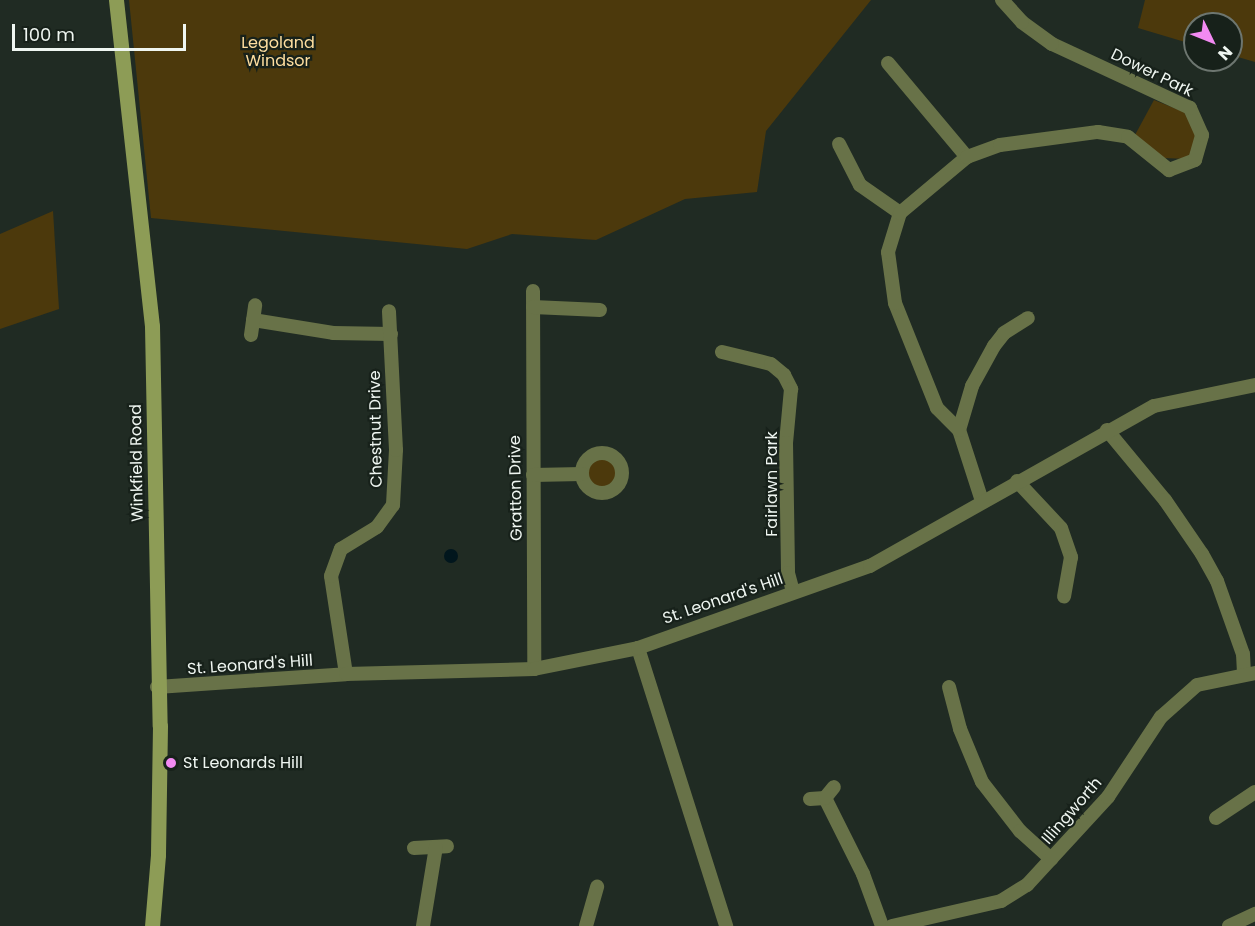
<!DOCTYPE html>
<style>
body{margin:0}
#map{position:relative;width:1255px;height:926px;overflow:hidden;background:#202b23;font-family:Poppins,sans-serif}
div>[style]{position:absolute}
.green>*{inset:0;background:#4c390c}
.round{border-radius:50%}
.water>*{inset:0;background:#01161d}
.minor>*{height:14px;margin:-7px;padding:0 7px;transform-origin:7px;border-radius:7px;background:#687248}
.minor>.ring{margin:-7px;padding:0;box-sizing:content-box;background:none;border:14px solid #687248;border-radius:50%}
.secondary>*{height:15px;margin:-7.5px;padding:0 7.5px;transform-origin:7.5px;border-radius:7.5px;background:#8d9c56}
.dots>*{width:16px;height:16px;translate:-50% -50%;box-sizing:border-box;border:3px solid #17211a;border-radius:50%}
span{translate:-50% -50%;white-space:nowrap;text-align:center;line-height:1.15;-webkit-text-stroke:4.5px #17211a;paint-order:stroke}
.park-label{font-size:16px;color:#fede9f}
.street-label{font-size:16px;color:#eff6f1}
.poi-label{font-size:16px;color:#eff6f1}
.left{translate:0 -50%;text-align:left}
.north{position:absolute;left:1183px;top:12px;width:60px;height:60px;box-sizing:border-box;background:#17211a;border:2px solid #6d7670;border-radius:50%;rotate:133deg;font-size:16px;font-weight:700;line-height:24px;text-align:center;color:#eff6f1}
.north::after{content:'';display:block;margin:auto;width:21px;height:27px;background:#f28af2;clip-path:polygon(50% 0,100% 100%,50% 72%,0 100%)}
.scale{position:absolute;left:12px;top:24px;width:174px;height:27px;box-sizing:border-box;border:3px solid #eff6f1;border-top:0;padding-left:8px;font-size:18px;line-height:21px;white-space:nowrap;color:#eff6f1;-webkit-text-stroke:4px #17211a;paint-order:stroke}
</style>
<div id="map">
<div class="green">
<div style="clip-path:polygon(129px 0,871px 0,766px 131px,757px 192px,685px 199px,596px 240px,512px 234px,467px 249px,151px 218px)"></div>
<div style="clip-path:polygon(1145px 0,1255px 0,1255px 62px,1231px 55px,1231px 24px,1195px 24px,1195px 45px,1138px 28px)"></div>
<div style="clip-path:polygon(1154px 100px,1184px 112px,1197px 134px,1189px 159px,1163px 158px,1135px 135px)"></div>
<div style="clip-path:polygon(53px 211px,59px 309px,0 329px,0 234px)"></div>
<div class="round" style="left:586px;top:458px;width:32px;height:32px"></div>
</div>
<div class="water">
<div class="round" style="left:444px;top:549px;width:14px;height:14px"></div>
</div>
<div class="minor">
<div style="left:888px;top:63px;width:123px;rotate:50deg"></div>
<div style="left:839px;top:144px;width:46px;rotate:62.9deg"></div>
<div style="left:860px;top:185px;width:49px;rotate:35deg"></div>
<div style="left:533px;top:291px;width:378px;rotate:89.8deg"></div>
<div style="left:533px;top:307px;width:67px;rotate:2.6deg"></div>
<div style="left:253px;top:320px;width:81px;rotate:9.2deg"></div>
<div style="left:333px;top:333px;width:58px;rotate:1deg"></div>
<div style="left:251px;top:335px;width:30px;rotate:-82deg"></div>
<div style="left:722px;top:352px;width:50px;rotate:13.8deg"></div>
<div style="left:771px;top:364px;width:17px;rotate:40deg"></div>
<div style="left:784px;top:375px;width:16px;rotate:63deg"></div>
<div style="left:791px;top:389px;width:54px;rotate:95.3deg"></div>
<div style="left:786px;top:443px;width:130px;rotate:89.1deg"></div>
<div style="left:788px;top:573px;width:20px;rotate:75deg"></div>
<div style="left:959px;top:430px;width:46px;rotate:-73.5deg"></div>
<div style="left:972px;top:386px;width:46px;rotate:-61.2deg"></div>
<div style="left:994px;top:346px;width:16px;rotate:-52deg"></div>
<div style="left:1004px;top:333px;width:28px;rotate:-32deg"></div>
<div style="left:1107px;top:430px;width:91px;rotate:50.4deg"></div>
<div style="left:1165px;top:500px;width:65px;rotate:55.6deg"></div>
<div style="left:1202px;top:554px;width:31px;rotate:61deg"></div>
<div style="left:1217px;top:581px;width:77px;rotate:70.4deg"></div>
<div style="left:1243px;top:654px;width:20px;rotate:87deg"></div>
<div class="ring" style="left:582px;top:453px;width:26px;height:26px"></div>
<div style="left:533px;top:475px;width:49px;rotate:-1.2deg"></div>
<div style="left:1017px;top:481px;width:64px;rotate:46.9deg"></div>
<div style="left:1061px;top:528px;width:31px;rotate:71deg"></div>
<div style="left:1071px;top:557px;width:40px;rotate:100deg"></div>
<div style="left:982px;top:501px;width:75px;rotate:-107.9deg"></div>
<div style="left:959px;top:430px;width:31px;rotate:-135deg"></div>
<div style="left:937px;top:408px;width:113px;rotate:-111.8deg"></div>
<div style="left:895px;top:303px;width:51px;rotate:-97.8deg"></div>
<div style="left:888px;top:252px;width:41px;rotate:-72.9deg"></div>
<div style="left:900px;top:213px;width:87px;rotate:-39.9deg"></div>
<div style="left:967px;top:157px;width:35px;rotate:-20deg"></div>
<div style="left:1000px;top:145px;width:99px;rotate:-7.6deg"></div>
<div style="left:1098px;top:132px;width:30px;rotate:9deg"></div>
<div style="left:1128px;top:137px;width:53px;rotate:38.8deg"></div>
<div style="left:1169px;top:170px;width:28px;rotate:-21deg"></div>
<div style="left:1195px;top:160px;width:26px;rotate:-74deg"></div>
<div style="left:1202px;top:135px;width:30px;rotate:-114deg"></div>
<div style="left:1190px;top:108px;width:152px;rotate:-155.1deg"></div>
<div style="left:1052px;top:44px;width:37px;rotate:-144deg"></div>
<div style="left:1022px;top:22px;width:30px;rotate:-132deg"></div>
<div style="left:638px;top:648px;width:292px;rotate:72.4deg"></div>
<div style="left:346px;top:674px;width:99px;rotate:-98.7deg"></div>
<div style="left:331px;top:576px;width:29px;rotate:-70deg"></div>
<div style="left:341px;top:549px;width:42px;rotate:-31.4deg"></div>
<div style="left:377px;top:527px;width:27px;rotate:-54deg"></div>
<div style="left:393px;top:505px;width:55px;rotate:-86.9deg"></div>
<div style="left:396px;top:450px;width:139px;rotate:-92.9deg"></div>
<div style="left:157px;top:687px;width:189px;rotate:-3.9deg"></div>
<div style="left:346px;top:674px;width:188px;rotate:-1.5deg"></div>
<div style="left:534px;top:669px;width:106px;rotate:-11.4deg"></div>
<div style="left:638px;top:648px;width:246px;rotate:-19.5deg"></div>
<div style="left:870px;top:566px;width:326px;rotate:-29.4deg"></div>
<div style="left:1154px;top:406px;width:103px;rotate:-11.7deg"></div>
<div style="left:949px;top:687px;width:43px;rotate:75.3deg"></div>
<div style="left:960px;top:729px;width:57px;rotate:67.5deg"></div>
<div style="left:982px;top:782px;width:62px;rotate:52.2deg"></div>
<div style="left:1020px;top:831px;width:42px;rotate:42.1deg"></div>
<div style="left:825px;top:798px;width:85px;rotate:63.4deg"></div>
<div style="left:863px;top:874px;width:55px;rotate:69.9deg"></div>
<div style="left:810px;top:799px;width:15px;rotate:-4deg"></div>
<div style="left:825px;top:798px;width:14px;rotate:-51deg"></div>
<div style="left:1216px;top:818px;width:47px;rotate:-33.7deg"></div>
<div style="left:414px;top:848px;width:33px;rotate:-3deg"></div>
<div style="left:423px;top:926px;width:80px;rotate:-80.7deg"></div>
<div style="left:586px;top:926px;width:41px;rotate:-74.2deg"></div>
<div style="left:892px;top:926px;width:112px;rotate:-12.9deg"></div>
<div style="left:1001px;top:901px;width:31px;rotate:-32deg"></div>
<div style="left:1027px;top:885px;width:120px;rotate:-47.4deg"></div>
<div style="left:1108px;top:797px;width:96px;rotate:-56.5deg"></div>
<div style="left:1161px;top:717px;width:48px;rotate:-41.6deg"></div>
<div style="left:1197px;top:685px;width:59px;rotate:-11.7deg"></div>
<div style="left:1229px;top:926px;width:29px;rotate:-25deg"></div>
</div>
<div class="secondary">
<div style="left:116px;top:0;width:328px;rotate:83.7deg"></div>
<div style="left:152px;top:326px;width:400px;rotate:88.9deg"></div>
<div style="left:160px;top:726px;width:129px;rotate:90.9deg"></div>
<div style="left:158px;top:855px;width:71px;rotate:94.8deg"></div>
</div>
<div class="dots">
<div style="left:171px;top:763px;background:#f28af2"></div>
</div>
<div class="park-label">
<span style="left:278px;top:52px">Legoland<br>Windsor</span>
</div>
<div class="street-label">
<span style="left:1152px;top:73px;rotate:26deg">Dower Park</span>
<span style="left:376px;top:429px;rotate:-91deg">Chestnut Drive</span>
<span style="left:137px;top:463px;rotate:-91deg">Winkfield Road</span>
<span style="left:772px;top:484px;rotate:-90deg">Fairlawn Park</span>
<span style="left:516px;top:488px;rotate:-91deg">Gratton Drive</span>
<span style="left:723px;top:599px;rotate:-19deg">St. Leonard's Hill</span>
<span style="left:250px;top:665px;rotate:-4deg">St. Leonard's Hill</span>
<span style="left:1072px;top:811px;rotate:-49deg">Illingworth</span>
</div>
<div class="poi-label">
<span class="left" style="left:183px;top:763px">St Leonards Hill</span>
</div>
<div class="north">N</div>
<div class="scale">100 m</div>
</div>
